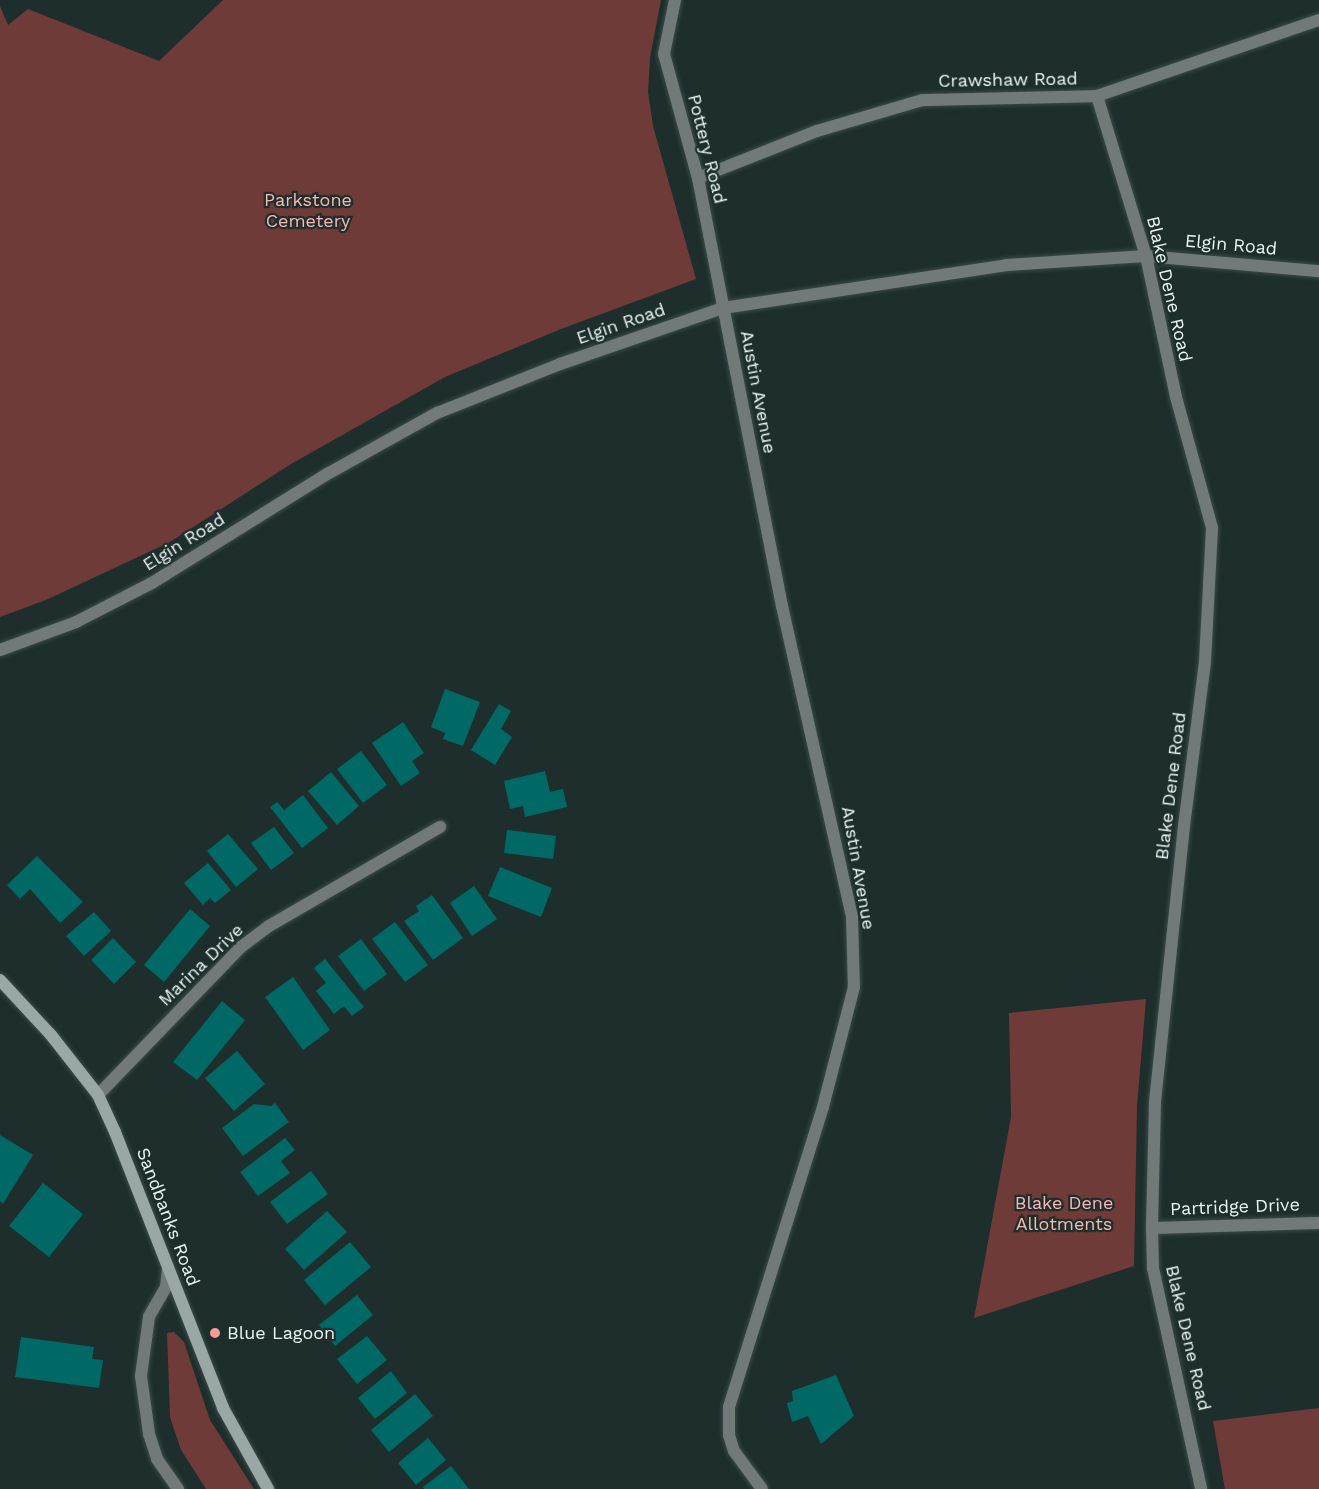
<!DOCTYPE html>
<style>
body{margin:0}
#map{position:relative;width:1319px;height:1489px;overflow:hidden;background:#1d2e2c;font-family:"Work Sans",sans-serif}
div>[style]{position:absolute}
.green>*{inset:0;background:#6f3b39}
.building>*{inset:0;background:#006965}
.roads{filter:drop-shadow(0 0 2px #3a4a48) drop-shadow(0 0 2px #3a4a48)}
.service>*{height:12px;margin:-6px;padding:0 6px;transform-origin:6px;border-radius:6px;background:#717a79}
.minor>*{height:12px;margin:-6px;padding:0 6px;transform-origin:6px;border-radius:6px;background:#717a79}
.secondary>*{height:12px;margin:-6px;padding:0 6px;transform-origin:6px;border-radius:6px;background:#99a7a6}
.dots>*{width:16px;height:16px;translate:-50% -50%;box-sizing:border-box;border:3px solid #1d2e2c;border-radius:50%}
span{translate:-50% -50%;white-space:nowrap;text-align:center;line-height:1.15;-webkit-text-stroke:4.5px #1d2e2c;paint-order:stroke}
.street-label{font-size:18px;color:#ebf6f4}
.park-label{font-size:18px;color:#fcb8b3}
.poi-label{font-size:18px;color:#ebf6f4}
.left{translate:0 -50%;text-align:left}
</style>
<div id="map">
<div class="green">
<div style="clip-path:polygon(223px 0,661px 0,650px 58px,648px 92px,653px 126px,696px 279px,561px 329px,445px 377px,291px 464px,170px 542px,46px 600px,0 617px,0 6px,8px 25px,28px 9px,159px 61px)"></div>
<div style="clip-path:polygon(1146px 999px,1137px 1106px,1134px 1266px,974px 1318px,1011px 1117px,1009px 1013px)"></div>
<div style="clip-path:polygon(174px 1332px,184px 1342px,210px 1420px,254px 1489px,206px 1489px,181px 1450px,170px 1417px,167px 1333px)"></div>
<div style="clip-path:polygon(1319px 1408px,1319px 1489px,1225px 1489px,1213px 1421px)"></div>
</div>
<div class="building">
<div style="clip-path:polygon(445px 689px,480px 702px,463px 746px,443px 739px,445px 733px,431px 727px)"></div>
<div style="clip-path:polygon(499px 704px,511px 711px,501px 729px,512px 737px,495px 765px,471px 750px)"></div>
<div style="clip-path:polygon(403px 722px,424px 753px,412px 761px,420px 773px,401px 786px,372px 743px)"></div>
<div style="clip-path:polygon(361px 751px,387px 785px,363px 803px,337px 769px)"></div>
<div style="clip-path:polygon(545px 771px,550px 792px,563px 789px,567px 807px,525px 817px,523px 806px,510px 809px,504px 781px)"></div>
<div style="clip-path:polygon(331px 772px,359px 806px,337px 825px,308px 791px)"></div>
<div style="clip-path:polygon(303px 795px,328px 828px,302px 848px,270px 807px,277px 802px,284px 810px)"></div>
<div style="clip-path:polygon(274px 827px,294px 853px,271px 870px,251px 843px)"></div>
<div style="clip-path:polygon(507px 830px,556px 836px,553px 859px,504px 853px)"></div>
<div style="clip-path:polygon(228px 834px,258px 869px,236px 887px,207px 851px)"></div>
<div style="clip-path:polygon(37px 856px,83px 902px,60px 923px,30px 889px,20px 899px,7px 885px)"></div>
<div style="clip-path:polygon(208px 863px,231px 890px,215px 903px,210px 898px,203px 905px,184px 883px)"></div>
<div style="clip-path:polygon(500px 867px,552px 888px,541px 917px,488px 896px)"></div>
<div style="clip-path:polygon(474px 886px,497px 919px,472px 936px,450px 903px)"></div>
<div style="clip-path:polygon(432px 895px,463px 938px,433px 960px,404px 921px,419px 911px,416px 906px)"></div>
<div style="clip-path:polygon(190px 909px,210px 926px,164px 982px,144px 965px)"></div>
<div style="clip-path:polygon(94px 912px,111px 931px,84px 956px,66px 936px)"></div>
<div style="clip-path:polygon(395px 922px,428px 965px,405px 982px,372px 939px)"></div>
<div style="clip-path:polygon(113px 938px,136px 962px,114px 984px,91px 960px)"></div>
<div style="clip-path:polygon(361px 939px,387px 974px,364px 991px,338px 956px)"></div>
<div style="clip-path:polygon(325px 959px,364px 1007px,352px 1016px,344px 1006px,334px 1014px,316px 991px,326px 983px,314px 968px)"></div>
<div style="clip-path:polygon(293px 977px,330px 1030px,303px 1050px,265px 997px)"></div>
<div style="clip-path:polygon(222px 1001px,245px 1020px,197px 1080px,173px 1062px)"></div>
<div style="clip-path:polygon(237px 1051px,265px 1084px,234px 1111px,205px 1078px)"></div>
<div style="clip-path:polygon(275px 1103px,289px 1122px,243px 1156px,222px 1128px,254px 1104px,271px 1106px)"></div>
<div style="clip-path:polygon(0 1135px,33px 1155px,3px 1204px,0 1201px)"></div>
<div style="clip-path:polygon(285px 1138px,295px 1150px,281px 1161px,290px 1173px,258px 1196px,240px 1172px)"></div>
<div style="clip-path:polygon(311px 1171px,328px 1194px,287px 1224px,270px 1202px)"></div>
<div style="clip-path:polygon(43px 1183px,83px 1214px,49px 1257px,9px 1226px)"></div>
<div style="clip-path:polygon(327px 1211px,347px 1232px,304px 1270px,285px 1249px)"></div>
<div style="clip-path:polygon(350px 1242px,371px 1267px,325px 1305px,304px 1280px)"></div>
<div style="clip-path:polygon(357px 1295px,373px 1315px,335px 1346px,319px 1325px)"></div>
<div style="clip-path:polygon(367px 1336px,387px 1360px,357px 1384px,337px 1359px)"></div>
<div style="clip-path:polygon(21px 1337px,94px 1347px,92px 1359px,103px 1360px,99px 1388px,15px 1377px)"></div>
<div style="clip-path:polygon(391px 1371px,407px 1393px,375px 1419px,358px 1398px)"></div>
<div style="clip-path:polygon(836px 1375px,854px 1416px,821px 1444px,808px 1416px,792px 1422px,787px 1403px,793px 1401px,792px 1391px)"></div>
<div style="clip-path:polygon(415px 1394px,433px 1416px,389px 1452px,371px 1430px)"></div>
<div style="clip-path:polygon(428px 1438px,446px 1460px,416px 1485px,398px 1463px)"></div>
<div style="clip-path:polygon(451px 1466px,469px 1489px,424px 1489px,423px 1487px)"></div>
</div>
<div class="roads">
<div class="service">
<div style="left:168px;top:1268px;width:19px;rotate:96deg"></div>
<div style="left:166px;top:1287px;width:34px;rotate:120deg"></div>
<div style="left:149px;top:1317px;width:60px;rotate:97.7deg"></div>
<div style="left:141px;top:1376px;width:59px;rotate:82.1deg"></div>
<div style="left:149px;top:1434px;width:26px;rotate:72deg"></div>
<div style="left:157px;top:1459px;width:37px;rotate:55deg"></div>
</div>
<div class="minor">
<div style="left:675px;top:0;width:55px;rotate:101.5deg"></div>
<div style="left:664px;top:54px;width:129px;rotate:74.7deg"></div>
<div style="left:698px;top:178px;width:436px;rotate:78.9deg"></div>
<div style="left:782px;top:606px;width:319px;rotate:77.3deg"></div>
<div style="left:852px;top:917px;width:70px;rotate:88.4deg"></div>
<div style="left:854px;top:987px;width:124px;rotate:104.5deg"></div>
<div style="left:823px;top:1107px;width:314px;rotate:107.4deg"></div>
<div style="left:729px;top:1407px;width:28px;rotate:90deg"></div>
<div style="left:729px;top:1435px;width:17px;rotate:73deg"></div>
<div style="left:734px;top:1451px;width:47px;rotate:53.6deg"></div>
<div style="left:1097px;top:96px;width:167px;rotate:73deg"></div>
<div style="left:1146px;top:256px;width:144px;rotate:78deg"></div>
<div style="left:1176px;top:397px;width:136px;rotate:74.6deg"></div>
<div style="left:1212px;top:528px;width:134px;rotate:93deg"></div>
<div style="left:1205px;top:662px;width:165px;rotate:97.3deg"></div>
<div style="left:1184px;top:826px;width:279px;rotate:96deg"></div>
<div style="left:1155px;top:1103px;width:125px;rotate:91.4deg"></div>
<div style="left:1152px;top:1228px;width:40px;rotate:88.6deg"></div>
<div style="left:1153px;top:1268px;width:226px;rotate:77.7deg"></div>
<div style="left:698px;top:178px;width:128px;rotate:-21.6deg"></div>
<div style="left:817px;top:131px;width:109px;rotate:-16.4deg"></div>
<div style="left:922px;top:100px;width:175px;rotate:-1.3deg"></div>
<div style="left:1097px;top:96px;width:235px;rotate:-18.9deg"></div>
<div style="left:0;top:650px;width:81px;rotate:-20.2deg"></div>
<div style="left:76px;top:622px;width:85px;rotate:-27.2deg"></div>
<div style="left:152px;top:583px;width:208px;rotate:-31.9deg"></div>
<div style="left:329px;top:473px;width:124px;rotate:-29.1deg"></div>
<div style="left:437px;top:413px;width:132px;rotate:-21.7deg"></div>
<div style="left:560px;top:364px;width:172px;rotate:-19deg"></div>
<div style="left:723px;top:308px;width:287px;rotate:-8.6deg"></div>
<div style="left:1007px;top:265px;width:139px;rotate:-3.7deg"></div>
<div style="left:1146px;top:256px;width:174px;rotate:5deg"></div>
<div style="left:98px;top:1095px;width:206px;rotate:-46deg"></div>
<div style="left:241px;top:947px;width:35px;rotate:-37deg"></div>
<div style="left:269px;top:926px;width:198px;rotate:-30.1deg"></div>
<div style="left:1152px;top:1228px;width:167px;rotate:-1.7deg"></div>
</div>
<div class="secondary">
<div style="left:0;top:980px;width:75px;rotate:47.2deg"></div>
<div style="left:51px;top:1035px;width:76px;rotate:51.9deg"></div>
<div style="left:98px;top:1095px;width:41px;rotate:65.3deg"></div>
<div style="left:115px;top:1132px;width:296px;rotate:68.6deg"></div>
<div style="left:223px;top:1408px;width:93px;rotate:60.9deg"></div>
</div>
</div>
<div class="dots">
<div style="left:215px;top:1333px;background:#f59c96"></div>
</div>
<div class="street-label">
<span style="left:1008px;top:80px;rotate:-1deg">Crawshaw Road</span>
<span style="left:707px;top:149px;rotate:76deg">Pottery Road</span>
<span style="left:1231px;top:245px;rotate:5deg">Elgin Road</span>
<span style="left:1169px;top:289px;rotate:77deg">Blake Dene Road</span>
<span style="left:621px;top:324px;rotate:-19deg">Elgin Road</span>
<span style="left:758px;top:392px;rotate:79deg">Austin Avenue</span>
<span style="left:184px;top:542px;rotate:-32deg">Elgin Road</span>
<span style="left:1171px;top:786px;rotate:-83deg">Blake Dene Road</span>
<span style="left:858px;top:868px;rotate:80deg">Austin Avenue</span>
<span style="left:201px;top:965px;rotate:-44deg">Marina Drive</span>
<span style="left:1235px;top:1207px;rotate:-2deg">Partridge Drive</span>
<span style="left:168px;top:1217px;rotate:69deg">Sandbanks Road</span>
<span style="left:1188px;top:1338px;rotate:77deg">Blake Dene Road</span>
</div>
<div class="park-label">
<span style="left:308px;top:211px">Parkstone<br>Cemetery</span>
<span style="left:1064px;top:1214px">Blake Dene<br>Allotments</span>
</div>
<div class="poi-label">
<span class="left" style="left:227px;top:1333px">Blue Lagoon</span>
</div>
</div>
